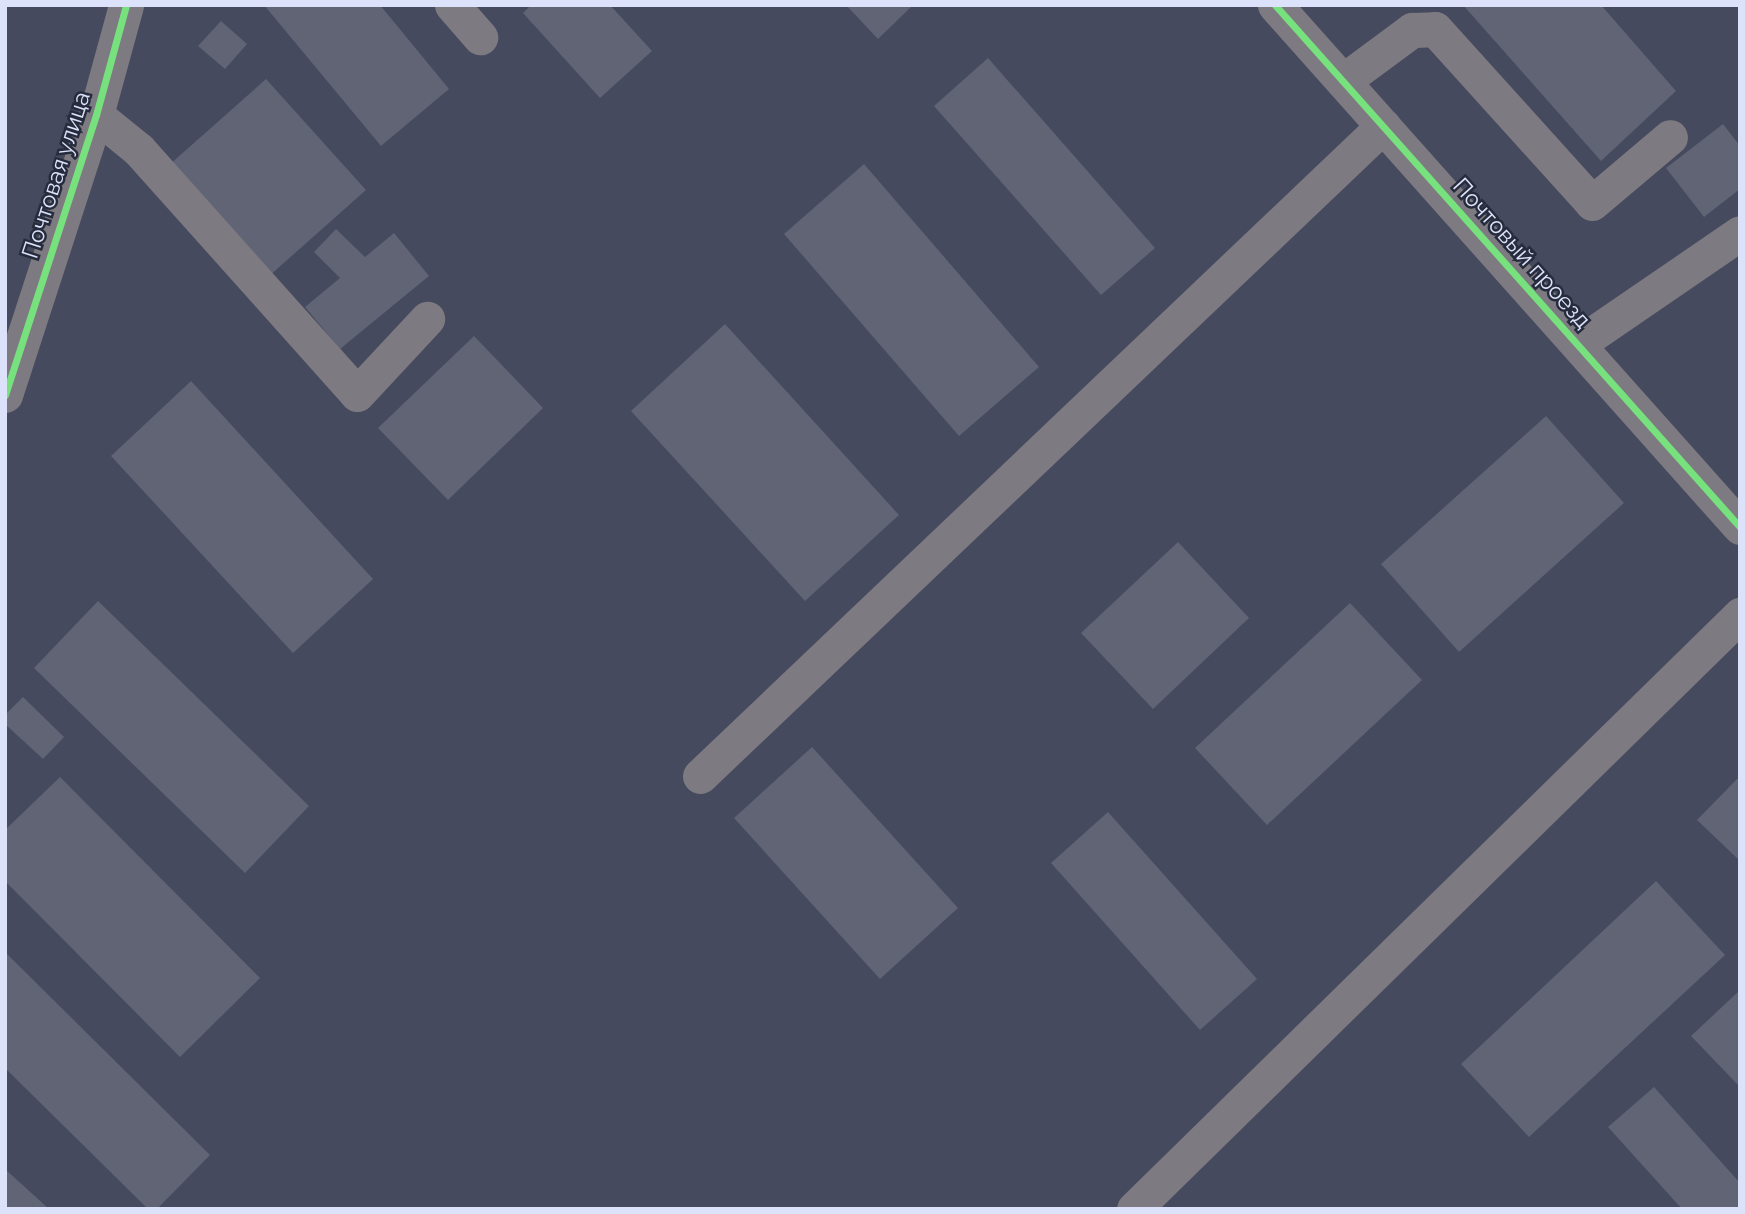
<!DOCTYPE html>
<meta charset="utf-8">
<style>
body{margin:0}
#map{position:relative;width:1745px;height:1214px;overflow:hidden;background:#464a5e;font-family:Raleway,sans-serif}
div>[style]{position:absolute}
.building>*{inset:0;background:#606475}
.minor>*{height:35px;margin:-17.5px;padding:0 17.5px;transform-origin:17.5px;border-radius:17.5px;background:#7e7a81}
.cycleway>*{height:7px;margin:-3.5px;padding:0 3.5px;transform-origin:3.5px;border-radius:3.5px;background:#77e17e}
span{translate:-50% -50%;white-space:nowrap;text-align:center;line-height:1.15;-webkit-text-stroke:5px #272c3d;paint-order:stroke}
.street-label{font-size:23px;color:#dce2f9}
.frame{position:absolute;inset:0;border:7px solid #dce2f9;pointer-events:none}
</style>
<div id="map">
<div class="building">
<div style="clip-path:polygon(264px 5px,380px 5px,449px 89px,381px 146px)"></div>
<div style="clip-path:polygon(531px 5px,610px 5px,652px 51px,600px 98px,523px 13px)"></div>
<div style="clip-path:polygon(846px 5px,913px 5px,878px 39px)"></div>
<div style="clip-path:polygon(1463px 5px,1601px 5px,1676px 91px,1601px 161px)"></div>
<div style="clip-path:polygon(221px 21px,247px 44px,225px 69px,198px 46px)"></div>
<div style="clip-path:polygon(988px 58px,1155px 248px,1101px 295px,934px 106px)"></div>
<div style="clip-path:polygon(266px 79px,366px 190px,268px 277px,168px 166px)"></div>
<div style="clip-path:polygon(1723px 124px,1740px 146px,1740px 189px,1704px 217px,1666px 168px)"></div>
<div style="clip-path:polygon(864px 164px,1039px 367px,959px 436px,784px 234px)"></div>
<div style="clip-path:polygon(336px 229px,365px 257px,394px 233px,429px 276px,340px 349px,305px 307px,340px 278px,314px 252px)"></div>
<div style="clip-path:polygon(725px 324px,899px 515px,805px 601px,631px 411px)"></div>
<div style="clip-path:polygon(474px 336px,543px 408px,448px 500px,378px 428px)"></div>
<div style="clip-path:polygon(191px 381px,373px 579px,293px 653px,111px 456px)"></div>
<div style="clip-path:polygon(1546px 416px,1624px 503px,1459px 652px,1381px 564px)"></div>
<div style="clip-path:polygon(1178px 542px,1249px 618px,1153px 709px,1081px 633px)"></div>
<div style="clip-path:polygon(98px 601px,309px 806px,245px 873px,34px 668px)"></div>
<div style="clip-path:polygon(1350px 603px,1422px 680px,1267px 825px,1195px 748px)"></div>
<div style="clip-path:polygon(23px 697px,64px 737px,43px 759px,5px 724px,5px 715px)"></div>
<div style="clip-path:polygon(812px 747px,958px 908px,880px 979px,734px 818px)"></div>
<div style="clip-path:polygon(1740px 776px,1740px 861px,1697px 820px)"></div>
<div style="clip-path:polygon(60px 777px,260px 978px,180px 1057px,5px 881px,5px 830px)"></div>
<div style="clip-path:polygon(1108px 812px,1257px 979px,1200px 1030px,1051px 863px)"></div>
<div style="clip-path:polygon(1656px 881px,1725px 955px,1529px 1137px,1461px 1064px)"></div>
<div style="clip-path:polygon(5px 952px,210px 1155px,157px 1209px,148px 1209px,5px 1068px)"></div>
<div style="clip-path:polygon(1740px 990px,1740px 1087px,1691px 1036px)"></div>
<div style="clip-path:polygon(1654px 1087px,1740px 1183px,1740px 1209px,1682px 1209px,1608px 1127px)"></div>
<div style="clip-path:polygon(5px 1169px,49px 1209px,5px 1209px)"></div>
</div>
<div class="minor">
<div style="left:452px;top:5px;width:43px;rotate:48.8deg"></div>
<div style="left:1275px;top:5px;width:699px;rotate:48.31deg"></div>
<div style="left:1343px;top:81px;width:86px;rotate:-36.5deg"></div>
<div style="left:1412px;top:30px;width:23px;rotate:-2deg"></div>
<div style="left:1435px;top:29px;width:234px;rotate:47.9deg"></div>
<div style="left:1592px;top:203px;width:102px;rotate:-40.2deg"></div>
<div style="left:96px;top:115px;width:55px;rotate:39.1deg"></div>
<div style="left:139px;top:150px;width:327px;rotate:48.2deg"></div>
<div style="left:357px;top:394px;width:103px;rotate:-47deg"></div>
<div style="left:1578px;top:344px;width:196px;rotate:-34.4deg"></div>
<div style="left:5px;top:395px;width:294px;rotate:-72deg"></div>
<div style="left:96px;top:115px;width:114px;rotate:-74.7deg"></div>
<div style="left:700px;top:776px;width:943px;rotate:-43.58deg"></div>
<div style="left:1134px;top:1209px;width:849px;rotate:-44.43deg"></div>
</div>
<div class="cycleway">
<div style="left:1275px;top:5px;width:699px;rotate:48.31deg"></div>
<div style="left:5px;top:395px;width:294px;rotate:-72deg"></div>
<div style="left:96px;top:115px;width:114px;rotate:-74.7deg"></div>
</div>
<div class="street-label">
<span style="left:56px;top:175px;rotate:-72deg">Почтовая улица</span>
<span style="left:1522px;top:253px;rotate:48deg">Почтовый проезд</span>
</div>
<div class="frame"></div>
</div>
